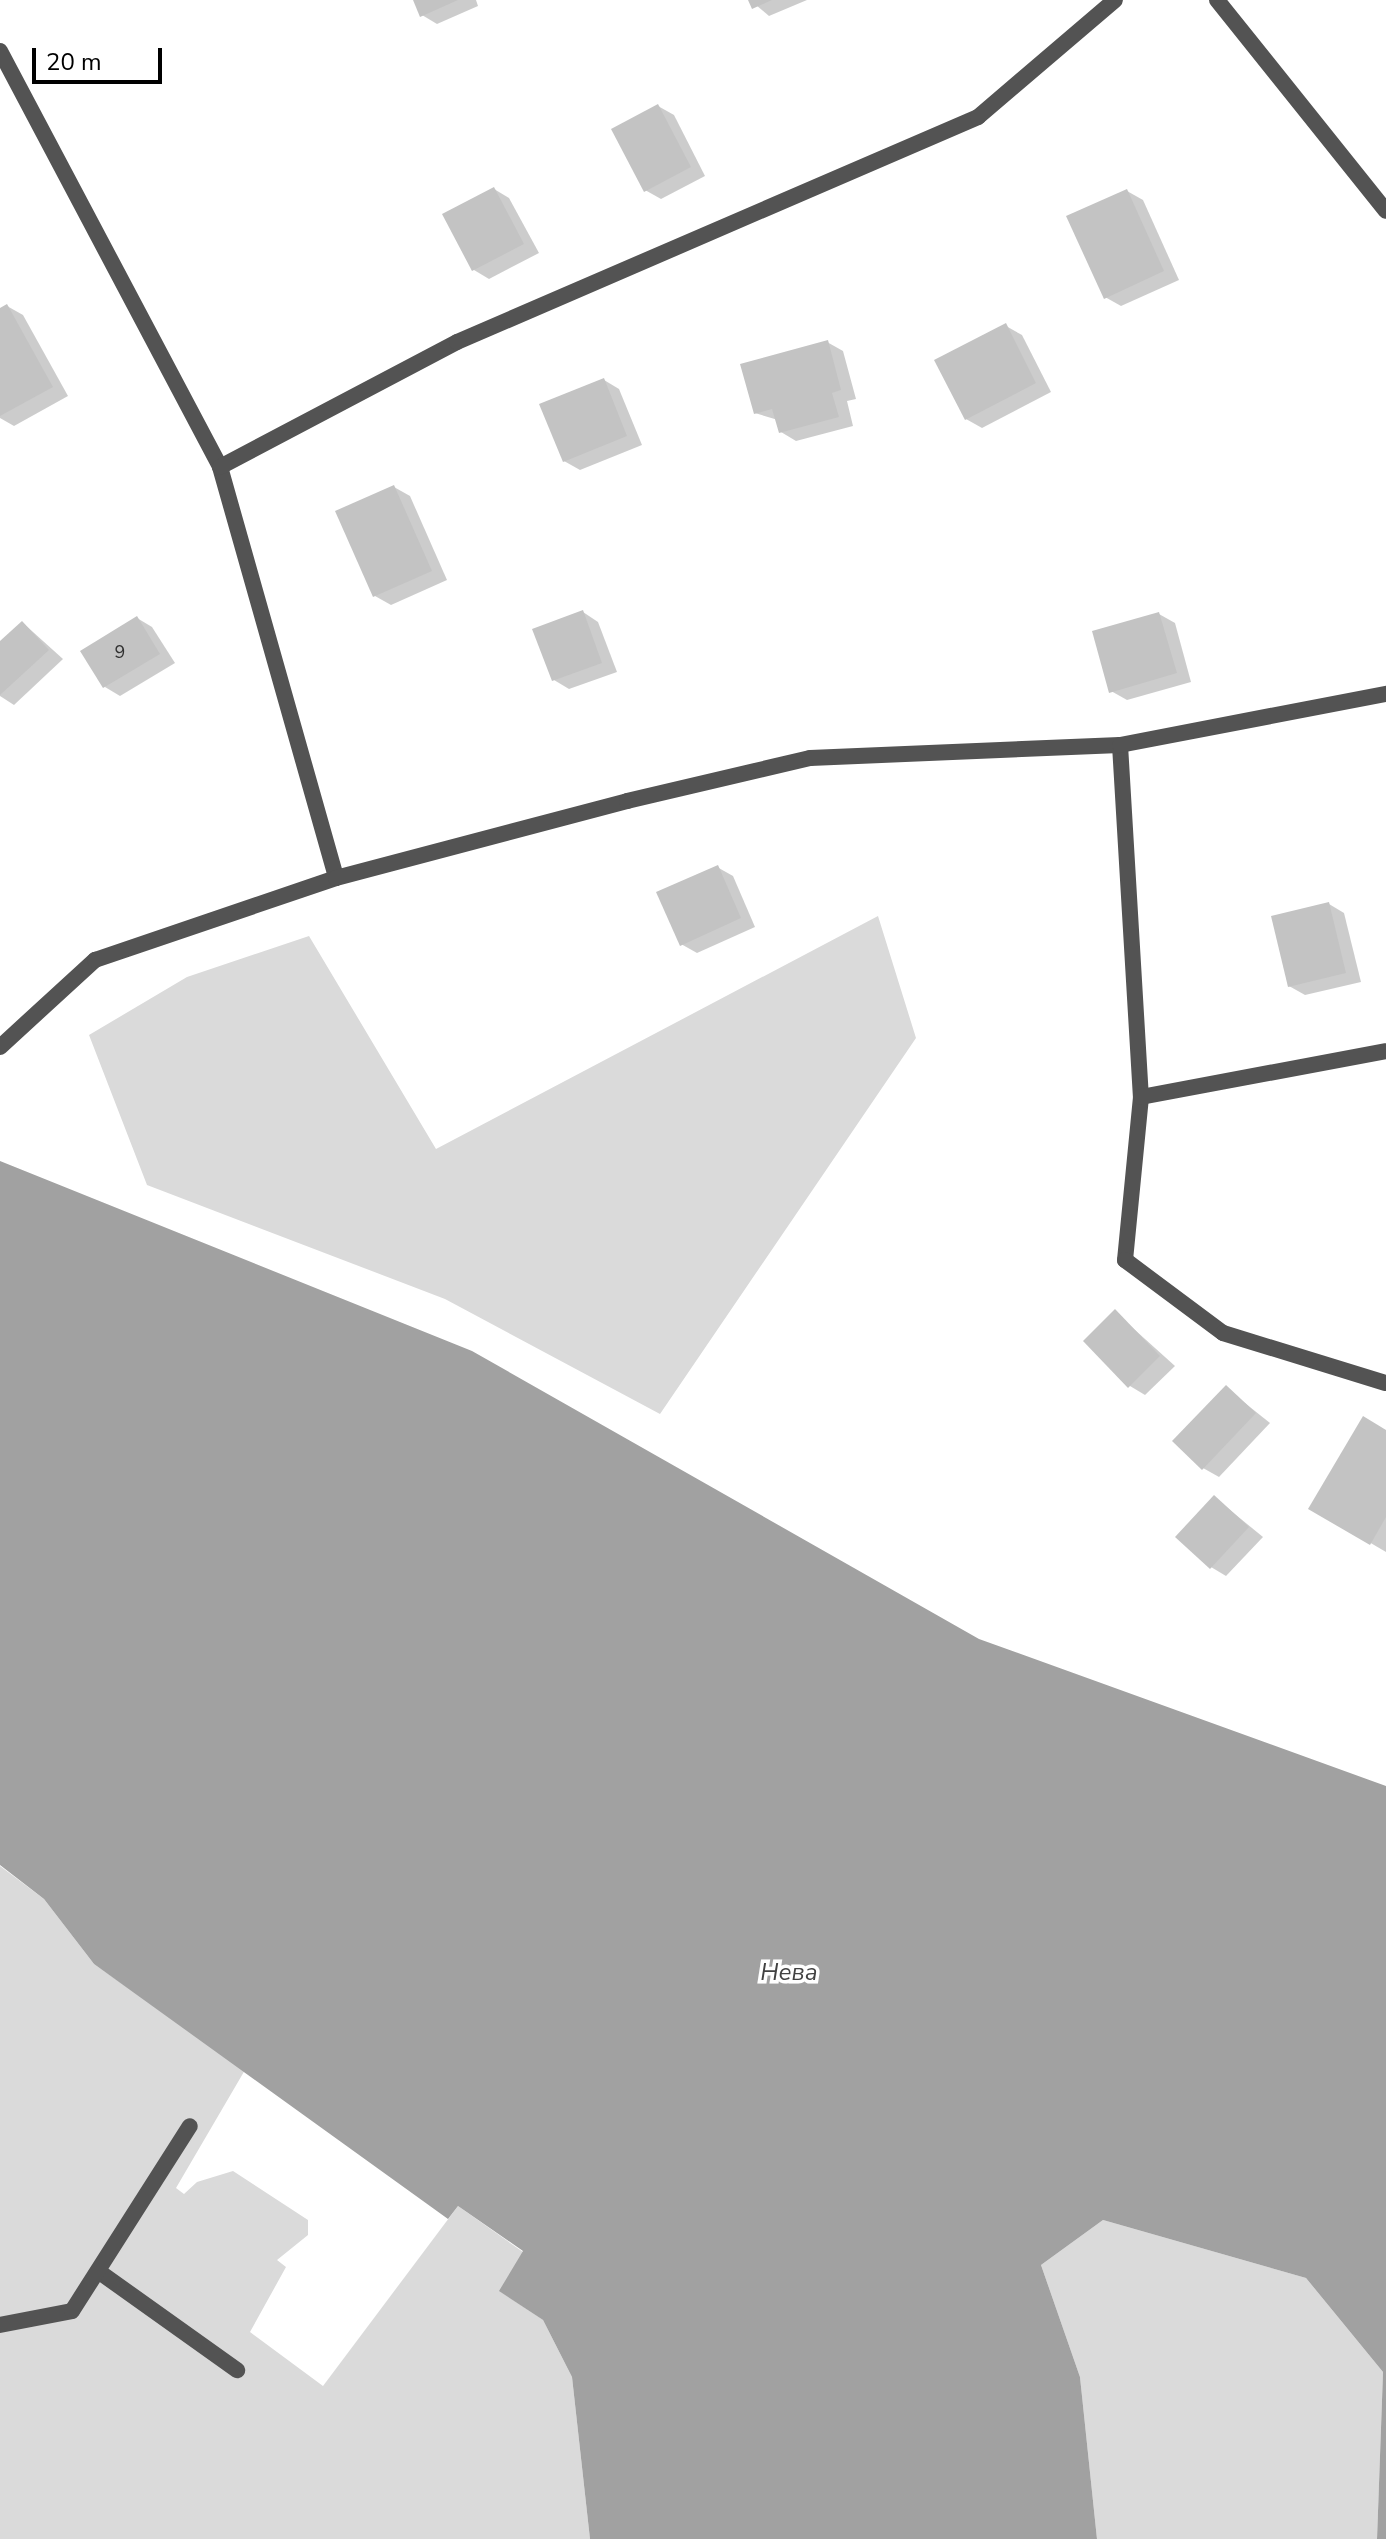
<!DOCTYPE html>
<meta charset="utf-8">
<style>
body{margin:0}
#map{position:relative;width:1386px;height:2539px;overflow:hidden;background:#fff;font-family:"Nunito Sans",sans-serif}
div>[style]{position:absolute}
.green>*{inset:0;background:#dadada}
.water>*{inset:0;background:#a1a1a1}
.shadow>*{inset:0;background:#0003}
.building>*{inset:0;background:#c3c3c3}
.service>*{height:16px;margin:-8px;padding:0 8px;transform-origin:8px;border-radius:8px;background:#535353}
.minor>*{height:16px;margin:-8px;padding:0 8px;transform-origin:8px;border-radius:8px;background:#535353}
span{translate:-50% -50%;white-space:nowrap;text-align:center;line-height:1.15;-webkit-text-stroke:7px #fff;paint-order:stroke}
.number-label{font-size:18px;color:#313131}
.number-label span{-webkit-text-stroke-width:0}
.water-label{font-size:24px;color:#424242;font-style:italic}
.scale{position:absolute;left:32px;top:48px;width:130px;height:36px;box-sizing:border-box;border:4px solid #000;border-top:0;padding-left:10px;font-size:24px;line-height:28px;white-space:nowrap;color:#000;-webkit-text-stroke:6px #fff;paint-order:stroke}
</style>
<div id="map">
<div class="green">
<div style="clip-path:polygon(878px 916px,916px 1038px,660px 1414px,445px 1299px,147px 1185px,89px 1035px,187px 977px,309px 936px,436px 1149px)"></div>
<div style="clip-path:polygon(0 1866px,44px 1899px,94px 1964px,245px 2070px,176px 2188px,184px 2194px,197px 2182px,233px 2171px,308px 2220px,308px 2235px,277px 2260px,286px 2267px,250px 2332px,323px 2386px,458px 2206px,523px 2252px,500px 2291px,543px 2320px,572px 2377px,590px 2539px,0 2539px)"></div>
<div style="clip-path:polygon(1103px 2220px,1306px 2278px,1383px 2372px,1377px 2539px,1097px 2539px,1080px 2377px,1041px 2265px)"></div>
</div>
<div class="water">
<div style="clip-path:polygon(0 1161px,472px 1351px,979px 1639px,1386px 1786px,1386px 2539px,1377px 2539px,1383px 2372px,1306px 2278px,1103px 2220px,1041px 2265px,1080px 2377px,1097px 2539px,590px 2539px,572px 2377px,543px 2320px,499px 2291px,523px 2251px,458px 2206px,448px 2219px,94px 1964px,44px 1899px,0 1865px)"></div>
</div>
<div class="shadow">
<div style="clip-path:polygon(415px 0,476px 0,478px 6px,437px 24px,422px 15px)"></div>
<div style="clip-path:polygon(750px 0,807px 0,769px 16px)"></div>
<div style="clip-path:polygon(658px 106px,674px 115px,705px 176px,661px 199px,645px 190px)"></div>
<div style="clip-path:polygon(494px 189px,509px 198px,539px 253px,489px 279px,474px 270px)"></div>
<div style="clip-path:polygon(1127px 191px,1143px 200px,1179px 280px,1121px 306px,1105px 297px)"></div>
<div style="clip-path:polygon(7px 306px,23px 315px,68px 396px,14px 426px,0 418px,0 310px)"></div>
<div style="clip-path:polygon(1006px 326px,1022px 335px,1051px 392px,982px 428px,966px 419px)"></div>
<div style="clip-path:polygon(827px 342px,843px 351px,856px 399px,847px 401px,853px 426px,796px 441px,781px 432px,778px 420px,755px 413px)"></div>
<div style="clip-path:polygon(604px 380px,619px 389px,642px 445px,580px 470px,564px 461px)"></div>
<div style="clip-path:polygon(394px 487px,410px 496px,447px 580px,391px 605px,375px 596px)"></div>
<div style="clip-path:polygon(583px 612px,598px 622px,617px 672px,569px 689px,554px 680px)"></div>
<div style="clip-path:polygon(1159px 614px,1175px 623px,1191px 682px,1127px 700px,1111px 691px)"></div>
<div style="clip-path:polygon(137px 618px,152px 627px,175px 663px,120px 696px,105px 687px)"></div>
<div style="clip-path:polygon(23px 623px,63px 659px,14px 705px,0 696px,0 644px)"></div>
<div style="clip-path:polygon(717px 867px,733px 876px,755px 927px,697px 953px,681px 944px)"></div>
<div style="clip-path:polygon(1329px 904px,1344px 913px,1361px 982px,1305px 995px,1289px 986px)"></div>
<div style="clip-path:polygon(1115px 1312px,1175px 1366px,1145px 1395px,1130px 1386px)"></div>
<div style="clip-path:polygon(1226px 1388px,1270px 1423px,1219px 1477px,1203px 1468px)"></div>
<div style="clip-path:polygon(1386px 1432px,1386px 1552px,1311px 1508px)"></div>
<div style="clip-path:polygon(1214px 1497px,1263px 1537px,1226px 1576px,1211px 1567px)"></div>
</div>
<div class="building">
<div style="clip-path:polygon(413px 0,458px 0,420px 17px)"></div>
<div style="clip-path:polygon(748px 0,772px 0,752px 9px)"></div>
<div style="clip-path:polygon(658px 104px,691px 167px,644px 192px,611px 129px)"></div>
<div style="clip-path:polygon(494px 187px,524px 244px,472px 271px,442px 214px)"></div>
<div style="clip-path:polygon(1127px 189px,1164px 271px,1104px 299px,1066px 216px)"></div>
<div style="clip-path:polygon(7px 304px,53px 387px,0 416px,0 308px)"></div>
<div style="clip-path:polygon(1006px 323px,1036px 383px,965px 420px,934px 360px)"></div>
<div style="clip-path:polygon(828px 340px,841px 390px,832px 393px,839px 417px,779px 433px,772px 409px,754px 414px,740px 364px)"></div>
<div style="clip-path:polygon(604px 378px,627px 436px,563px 462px,539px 404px)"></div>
<div style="clip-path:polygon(394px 485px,432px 571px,373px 597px,335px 511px)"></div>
<div style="clip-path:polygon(583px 610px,602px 663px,552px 681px,532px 629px)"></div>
<div style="clip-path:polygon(1159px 612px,1177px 673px,1109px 693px,1092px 631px)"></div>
<div style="clip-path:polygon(137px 616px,160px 654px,103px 688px,80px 651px)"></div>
<div style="clip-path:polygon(22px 621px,49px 650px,0 695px,0 641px)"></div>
<div style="clip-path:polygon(718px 865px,741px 918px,680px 946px,656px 892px)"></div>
<div style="clip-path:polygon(1329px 902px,1346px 973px,1288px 987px,1271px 916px)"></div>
<div style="clip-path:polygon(1115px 1309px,1160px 1356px,1128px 1388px,1083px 1341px)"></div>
<div style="clip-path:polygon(1226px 1385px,1256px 1413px,1202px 1470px,1172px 1441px)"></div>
<div style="clip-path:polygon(1363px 1416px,1386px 1430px,1386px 1517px,1370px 1545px,1308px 1509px)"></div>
<div style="clip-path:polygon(1214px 1495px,1249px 1527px,1210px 1569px,1175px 1537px)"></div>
</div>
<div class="service">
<div style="left:98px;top:2271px;width:171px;rotate:35.5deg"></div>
<div style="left:0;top:2325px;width:73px;rotate:-11deg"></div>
<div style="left:72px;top:2311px;width:219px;rotate:-57.5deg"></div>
</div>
<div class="minor">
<div style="left:1217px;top:0;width:270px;rotate:51.3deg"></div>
<div style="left:0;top:51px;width:471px;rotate:62.1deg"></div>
<div style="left:220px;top:467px;width:427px;rotate:74.2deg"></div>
<div style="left:220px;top:467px;width:268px;rotate:-27.8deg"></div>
<div style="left:457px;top:342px;width:568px;rotate:-23.36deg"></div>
<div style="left:978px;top:117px;width:180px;rotate:-40.5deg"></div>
<div style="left:1120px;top:745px;width:353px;rotate:86.6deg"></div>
<div style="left:1141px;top:1097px;width:164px;rotate:95.6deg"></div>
<div style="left:1125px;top:1260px;width:122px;rotate:36.7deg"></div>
<div style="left:1223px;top:1333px;width:170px;rotate:17.1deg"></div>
<div style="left:0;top:1047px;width:129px;rotate:-42.5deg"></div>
<div style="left:95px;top:960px;width:255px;rotate:-18.8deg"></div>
<div style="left:336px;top:878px;width:301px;rotate:-14.8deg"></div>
<div style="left:627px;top:801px;width:188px;rotate:-13.2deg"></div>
<div style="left:810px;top:758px;width:310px;rotate:-2.4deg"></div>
<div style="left:1120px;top:745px;width:271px;rotate:-10.9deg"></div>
<div style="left:1141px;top:1097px;width:249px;rotate:-10.6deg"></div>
</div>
<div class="number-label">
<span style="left:120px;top:652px">9</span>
</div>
<div class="water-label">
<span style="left:789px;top:1973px">Нева</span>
</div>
<div class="scale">20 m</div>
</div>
